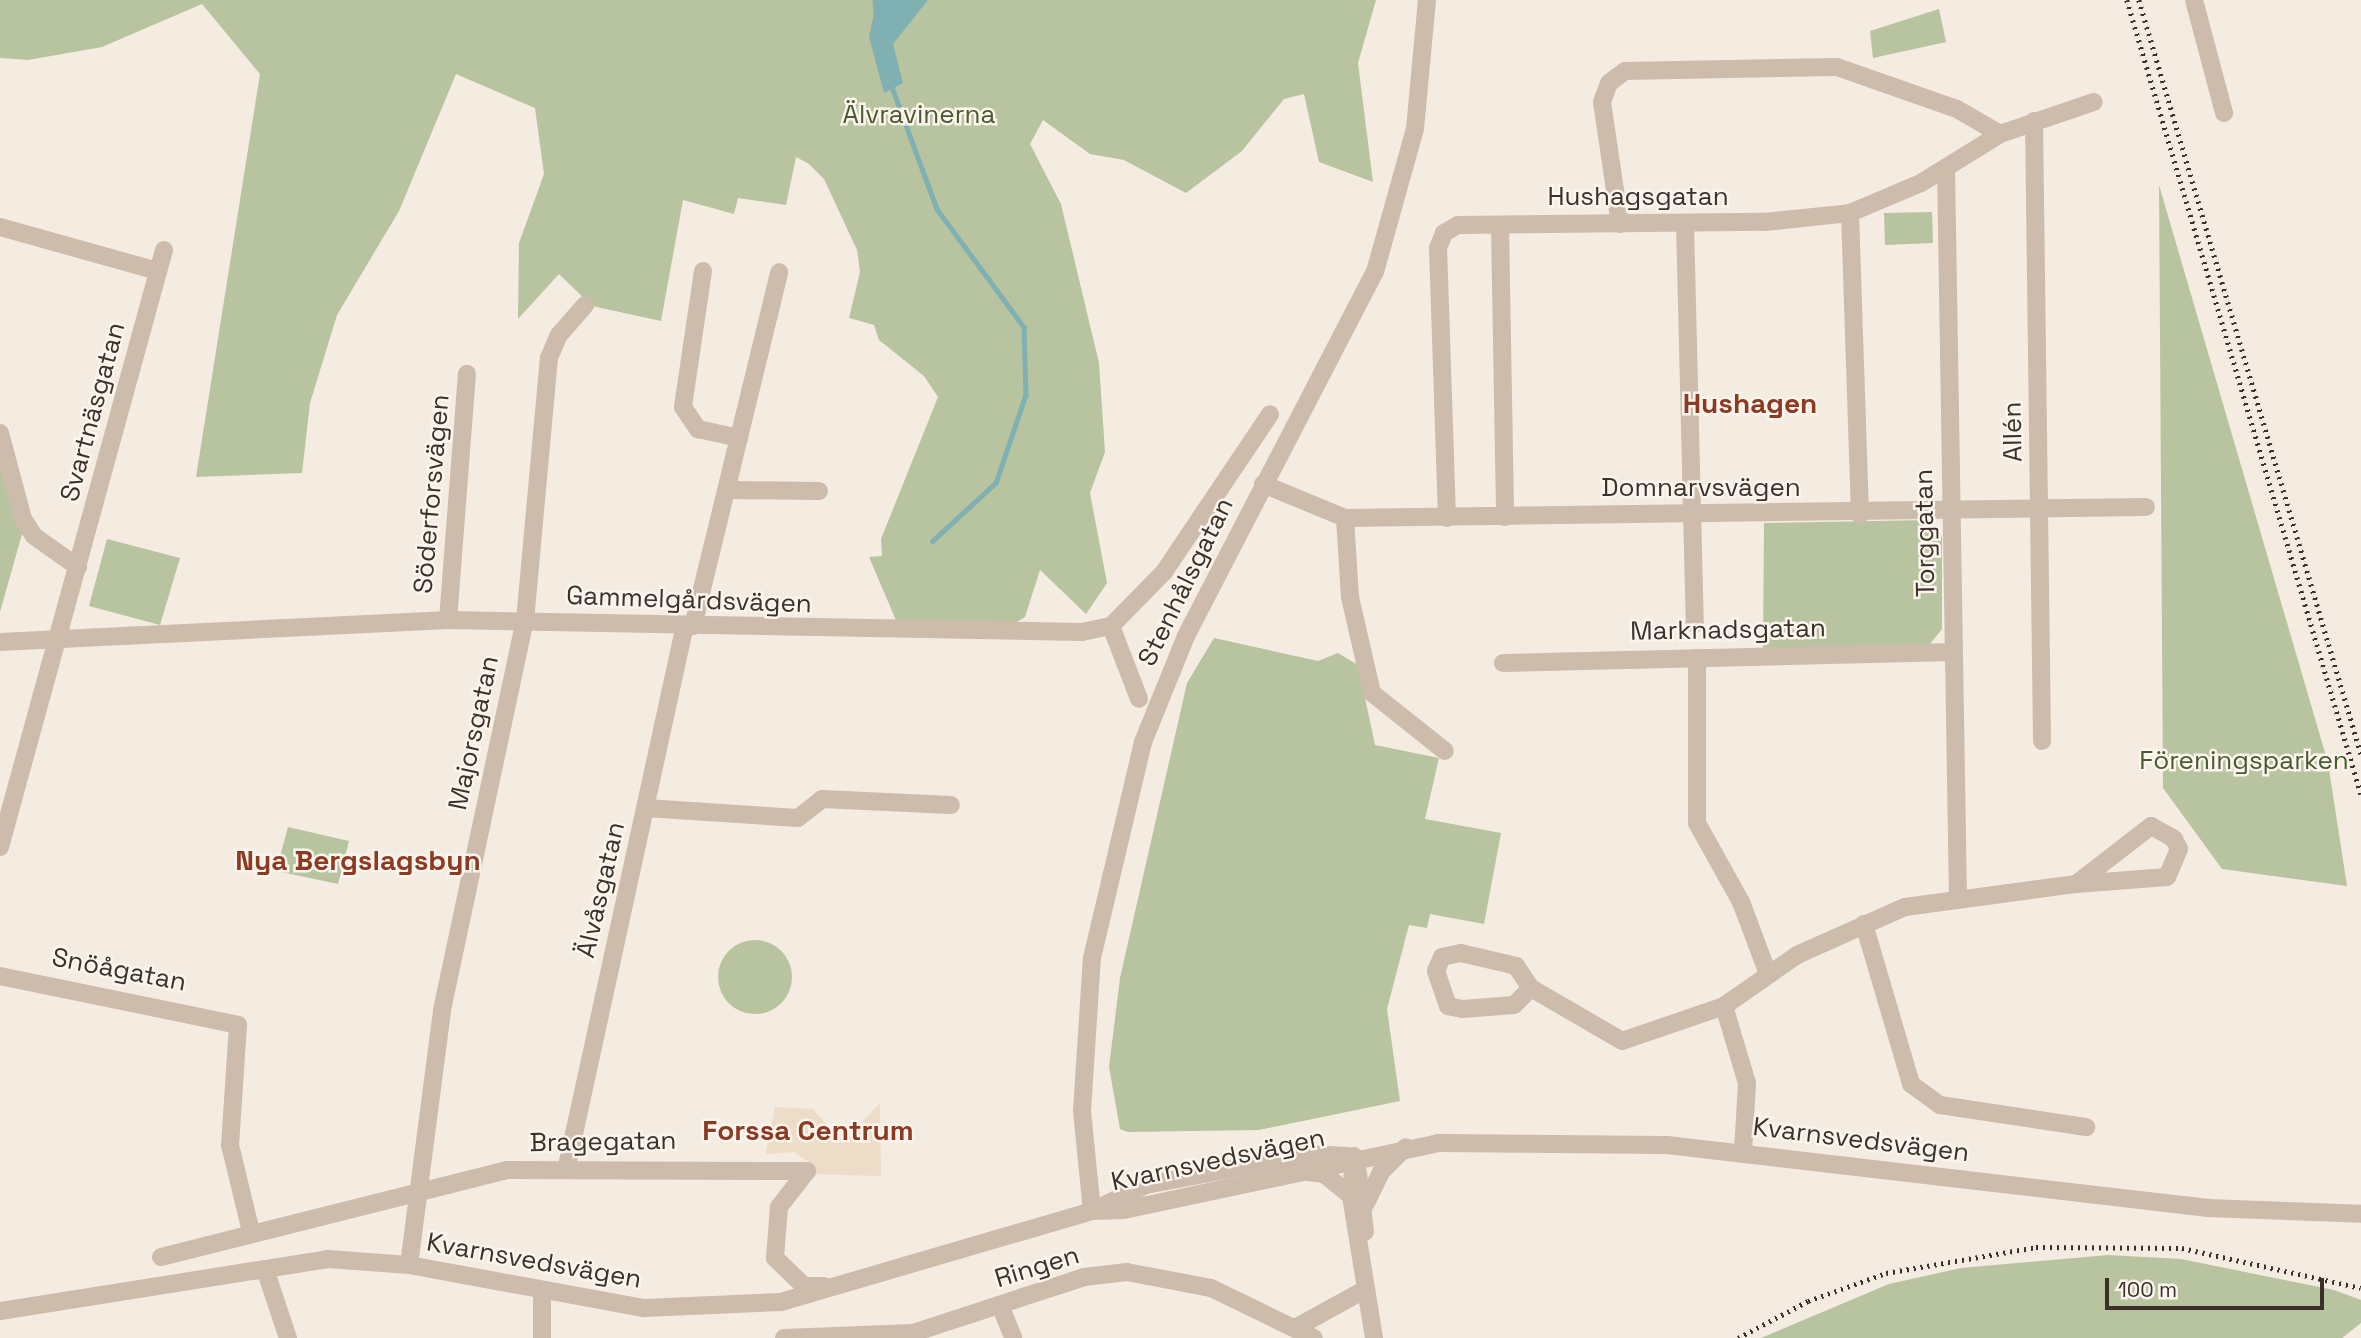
<!DOCTYPE html>
<meta charset="utf-8">
<style>
body{margin:0}
#map{position:relative;width:2361px;height:1338px;overflow:hidden;background:#f4ebe1;font-family:"Space Grotesk",sans-serif}
div>[style]{position:absolute}
.green>*{inset:0;background:#b8c4a0}
.round{border-radius:50%}
.plaza>*{inset:0;background:#ecdcc8}
.water>*{inset:0;background:#7fb0b2}
.stream>*{height:4.5px;margin:-2.25px;padding:0 2.25px;transform-origin:2.25px;border-radius:2.25px;background:#7fb0b2}
.minor>*{height:18px;margin:-9px;padding:0 9px;transform-origin:9px;border-radius:9px;background:#cdbbac}
.rail>*{height:4.5px;margin-top:-2.25px;transform-origin:0;background:repeating-linear-gradient(90deg,#3b302b 0 2px,transparent 0 7px)}
span{translate:-50% -50%;white-space:nowrap;text-align:center;line-height:1.15;-webkit-text-stroke:5px #fbf5ee;paint-order:stroke}
.park-label{font-size:26px;color:#4a5a2e}
.street-label{font-size:26px;color:#3b302b}
.neighbourhood-label{font-size:28px;color:#8c3b22;font-weight:700}
.scale{position:absolute;left:2105px;top:1278px;width:219px;height:32px;box-sizing:border-box;border:4px solid #3b302b;border-top:0;padding-left:9px;font-size:21px;line-height:24px;white-space:nowrap;color:#3b302b;-webkit-text-stroke:5px #fbf5ee;paint-order:stroke}
</style>
<div id="map">
<div class="green">
<div style="clip-path:polygon(0 0,1376px 0,1358px 63px,1373px 182px,1319px 162px,1304px 94px,1284px 99px,1242px 151px,1186px 193px,1124px 160px,1090px 154px,1043px 120px,1030px 144px,1061px 204px,1099px 363px,1105px 452px,1090px 493px,1107px 583px,1086px 614px,1040px 570px,1025px 617px,1000px 632px,898px 625px,869px 557px,882px 556px,881px 539px,938px 397px,924px 376px,879px 340px,874px 325px,849px 318px,860px 272px,857px 250px,824px 179px,809px 164px,796px 157px,786px 205px,738px 198px,734px 214px,683px 200px,661px 321px,592px 306px,559px 274px,518px 319px,519px 243px,544px 174px,535px 108px,456px 74px,399px 211px,337px 315px,310px 403px,302px 473px,196px 477px,260px 74px,202px 4px,102px 47px,28px 60px,0 58px)"></div>
<div style="clip-path:polygon(1939px 9px,1946px 42px,1873px 58px,1870px 31px)"></div>
<div style="clip-path:polygon(2159px 185px,2328px 763px,2347px 886px,2222px 869px,2163px 788px)"></div>
<div style="clip-path:polygon(1932px 212px,1933px 243px,1885px 245px,1884px 213px)"></div>
<div style="clip-path:polygon(0 439px,24px 527px,0 612px)"></div>
<div style="clip-path:polygon(1930px 520px,1942px 537px,1942px 629px,1930px 644px,1763px 649px,1764px 523px)"></div>
<div style="clip-path:polygon(107px 539px,180px 558px,160px 625px,89px 606px)"></div>
<div style="clip-path:polygon(1214px 638px,1318px 661px,1338px 653px,1358px 665px,1375px 745px,1439px 758px,1425px 819px,1501px 833px,1484px 924px,1430px 914px,1427px 928px,1409px 925px,1387px 1009px,1400px 1101px,1259px 1130px,1128px 1132px,1120px 1129px,1109px 1067px,1120px 978px,1187px 683px)"></div>
<div style="clip-path:polygon(288px 827px,349px 841px,338px 884px,276px 871px)"></div>
<div class="round" style="left:718px;top:940px;width:74px;height:74px"></div>
<div style="clip-path:polygon(2108px 1255px,2181px 1259px,2334px 1290px,2361px 1300px,2361px 1323px,2342px 1338px,1761px 1338px,1889px 1284px,1961px 1268px)"></div>
</div>
<div class="plaza">
<div style="clip-path:polygon(880px 1103px,881px 1176px,808px 1174px,809px 1162px,794px 1152px,766px 1154px,775px 1107px,813px 1109px,843px 1143px)"></div>
</div>
<div class="water">
<div style="clip-path:polygon(877px 0,928px 0,893px 44px,903px 83px,884px 93px,869px 37px)"></div>
</div>
<div class="stream">
<div style="left:875px;top:0;width:13px;rotate:86deg"></div>
<div style="left:891px;top:84px;width:133px;rotate:69.8deg"></div>
<div style="left:937px;top:209px;width:147px;rotate:53.6deg"></div>
<div style="left:1024px;top:327px;width:68px;rotate:88.3deg"></div>
<div style="left:1026px;top:395px;width:93px;rotate:108.8deg"></div>
<div style="left:996px;top:483px;width:86px;rotate:137.4deg"></div>
</div>
<div class="minor">
<div style="left:2194px;top:0;width:117px;rotate:75.1deg"></div>
<div style="left:2034px;top:121px;width:620px;rotate:89.26deg"></div>
<div style="left:1946px;top:168px;width:729px;rotate:89.06deg"></div>
<div style="left:1850px;top:213px;width:302px;rotate:88.1deg"></div>
<div style="left:1685px;top:223px;width:401px;rotate:88.6deg"></div>
<div style="left:1620px;top:224px;width:123px;rotate:-98.4deg"></div>
<div style="left:1602px;top:102px;width:20px;rotate:-70deg"></div>
<div style="left:1609px;top:83px;width:20px;rotate:-37deg"></div>
<div style="left:1625px;top:71px;width:212px;rotate:-1.1deg"></div>
<div style="left:1837px;top:67px;width:127px;rotate:19.3deg"></div>
<div style="left:1957px;top:109px;width:50px;rotate:30.2deg"></div>
<div style="left:1500px;top:225px;width:292px;rotate:89deg"></div>
<div style="left:0;top:227px;width:164px;rotate:15.6deg"></div>
<div style="left:703px;top:271px;width:137px;rotate:98.4deg"></div>
<div style="left:683px;top:407px;width:27px;rotate:56deg"></div>
<div style="left:698px;top:429px;width:42px;rotate:12.4deg"></div>
<div style="left:0;top:433px;width:89px;rotate:75deg"></div>
<div style="left:23px;top:519px;width:20px;rotate:57deg"></div>
<div style="left:34px;top:536px;width:54px;rotate:35.2deg"></div>
<div style="left:1263px;top:484px;width:89px;rotate:22.5deg"></div>
<div style="left:1345px;top:518px;width:801px;rotate:-0.79deg"></div>
<div style="left:727px;top:490px;width:92px;rotate:0.6deg"></div>
<div style="left:1345px;top:518px;width:79px;rotate:86.4deg"></div>
<div style="left:1350px;top:597px;width:98px;rotate:77.1deg"></div>
<div style="left:1372px;top:693px;width:93px;rotate:38.5deg"></div>
<div style="left:1447px;top:518px;width:270px;rotate:-91.9deg"></div>
<div style="left:1438px;top:248px;width:16px;rotate:-68deg"></div>
<div style="left:1444px;top:233px;width:16px;rotate:-30deg"></div>
<div style="left:1458px;top:225px;width:307px;rotate:-0.6deg"></div>
<div style="left:1765px;top:222px;width:85px;rotate:-6deg"></div>
<div style="left:1850px;top:213px;width:77px;rotate:-22.9deg"></div>
<div style="left:1921px;top:183px;width:93px;rotate:-31.8deg"></div>
<div style="left:2000px;top:134px;width:99px;rotate:-18.8deg"></div>
<div style="left:448px;top:620px;width:247px;rotate:-85.6deg"></div>
<div style="left:693px;top:626px;width:364px;rotate:-76.3deg"></div>
<div style="left:1111px;top:626px;width:78px;rotate:69deg"></div>
<div style="left:0;top:642px;width:449px;rotate:-2.8deg"></div>
<div style="left:448px;top:620px;width:634px;rotate:1.08deg"></div>
<div style="left:1082px;top:632px;width:30px;rotate:-12deg"></div>
<div style="left:1111px;top:626px;width:76px;rotate:-45.5deg"></div>
<div style="left:1164px;top:572px;width:190px;rotate:-56.1deg"></div>
<div style="left:1697px;top:658px;width:165px;rotate:90deg"></div>
<div style="left:1697px;top:823px;width:90px;rotate:60.9deg"></div>
<div style="left:1741px;top:902px;width:77px;rotate:69.4deg"></div>
<div style="left:1503px;top:663px;width:451px;rotate:-1.4deg"></div>
<div style="left:646px;top:808px;width:152px;rotate:3.8deg"></div>
<div style="left:798px;top:818px;width:31px;rotate:-38deg"></div>
<div style="left:822px;top:799px;width:129px;rotate:2.7deg"></div>
<div style="left:2151px;top:826px;width:26px;rotate:29deg"></div>
<div style="left:2174px;top:839px;width:11px;rotate:63deg"></div>
<div style="left:2179px;top:849px;width:30px;rotate:113deg"></div>
<div style="left:2167px;top:877px;width:91px;rotate:175.6deg"></div>
<div style="left:2076px;top:884px;width:95px;rotate:-37.7deg"></div>
<div style="left:0;top:847px;width:619px;rotate:-74.64deg"></div>
<div style="left:1864px;top:924px;width:167px;rotate:73.6deg"></div>
<div style="left:1911px;top:1084px;width:36px;rotate:36deg"></div>
<div style="left:1940px;top:1105px;width:148px;rotate:8.6deg"></div>
<div style="left:0;top:976px;width:243px;rotate:11.6deg"></div>
<div style="left:238px;top:1025px;width:120px;rotate:93.8deg"></div>
<div style="left:230px;top:1145px;width:89px;rotate:76.4deg"></div>
<div style="left:1531px;top:988px;width:24px;rotate:135deg"></div>
<div style="left:1514px;top:1005px;width:52px;rotate:175.6deg"></div>
<div style="left:1462px;top:1009px;width:14px;rotate:-168deg"></div>
<div style="left:1448px;top:1006px;width:37px;rotate:-109deg"></div>
<div style="left:1436px;top:971px;width:15px;rotate:-67deg"></div>
<div style="left:1442px;top:957px;width:19px;rotate:-12deg"></div>
<div style="left:1461px;top:953px;width:57px;rotate:13.3deg"></div>
<div style="left:1516px;top:966px;width:27px;rotate:56deg"></div>
<div style="left:1531px;top:988px;width:105px;rotate:30.2deg"></div>
<div style="left:1622px;top:1041px;width:108px;rotate:-18.9deg"></div>
<div style="left:1724px;top:1006px;width:89px;rotate:-34.9deg"></div>
<div style="left:1797px;top:955px;width:118px;rotate:-24deg"></div>
<div style="left:1905px;top:907px;width:173px;rotate:-7.7deg"></div>
<div style="left:1724px;top:1006px;width:80px;rotate:73.4deg"></div>
<div style="left:1747px;top:1083px;width:70px;rotate:93.3deg"></div>
<div style="left:1354px;top:1156px;width:40px;rotate:94.3deg"></div>
<div style="left:1351px;top:1196px;width:144px;rotate:80.8deg"></div>
<div style="left:567px;top:1166px;width:554px;rotate:-77.7deg"></div>
<div style="left:1309px;top:1172px;width:15px;rotate:8deg"></div>
<div style="left:1324px;top:1174px;width:35px;rotate:39deg"></div>
<div style="left:1358px;top:1173px;width:59px;rotate:83.2deg"></div>
<div style="left:1365px;top:1205px;width:37px;rotate:-64deg"></div>
<div style="left:1381px;top:1172px;width:35px;rotate:-45deg"></div>
<div style="left:1092px;top:1211px;width:100px;rotate:-95.7deg"></div>
<div style="left:1082px;top:1111px;width:153px;rotate:-86.3deg"></div>
<div style="left:1092px;top:958px;width:222px;rotate:-76.7deg"></div>
<div style="left:1143px;top:742px;width:114px;rotate:-67.9deg"></div>
<div style="left:1186px;top:636px;width:410px;rotate:-62.6deg"></div>
<div style="left:1375px;top:272px;width:148px;rotate:-74.4deg"></div>
<div style="left:1415px;top:129px;width:130px;rotate:-84.7deg"></div>
<div style="left:1092px;top:1211px;width:60px;rotate:-25.7deg"></div>
<div style="left:1146px;top:1185px;width:165px;rotate:-10.8deg"></div>
<div style="left:1308px;top:1154px;width:40px;rotate:2.9deg"></div>
<div style="left:161px;top:1257px;width:357px;rotate:-14.1deg"></div>
<div style="left:507px;top:1170px;width:300px;rotate:0.2deg"></div>
<div style="left:807px;top:1171px;width:46px;rotate:127.9deg"></div>
<div style="left:779px;top:1207px;width:51px;rotate:94.5deg"></div>
<div style="left:775px;top:1258px;width:40px;rotate:44deg"></div>
<div style="left:804px;top:1286px;width:20px"></div>
<div style="left:409px;top:1265px;width:257px;rotate:-82.6deg"></div>
<div style="left:442px;top:1010px;width:398px;rotate:-78deg"></div>
<div style="left:525px;top:621px;width:264px;rotate:-84.8deg"></div>
<div style="left:549px;top:358px;width:25px;rotate:-67deg"></div>
<div style="left:559px;top:335px;width:40px;rotate:-49deg"></div>
<div style="left:265px;top:1269px;width:73px;rotate:71.6deg"></div>
<div style="left:1000px;top:1305px;width:35px;rotate:68deg"></div>
<div style="left:0;top:1311px;width:332px;rotate:-9deg"></div>
<div style="left:328px;top:1259px;width:81px;rotate:4.2deg"></div>
<div style="left:409px;top:1265px;width:239px;rotate:10.4deg"></div>
<div style="left:644px;top:1308px;width:137px;rotate:-2.5deg"></div>
<div style="left:781px;top:1302px;width:324px;rotate:-16.3deg"></div>
<div style="left:1092px;top:1211px;width:32px;rotate:-2deg"></div>
<div style="left:1124px;top:1210px;width:321px;rotate:-12deg"></div>
<div style="left:1438px;top:1143px;width:229px;rotate:0.5deg"></div>
<div style="left:1667px;top:1145px;width:545px;rotate:6.64deg"></div>
<div style="left:2208px;top:1208px;width:153px;rotate:2.2deg"></div>
<div style="left:1297px;top:1327px;width:77px;rotate:-28.9deg"></div>
<div style="left:542px;top:1338px;width:44px;rotate:-90deg"></div>
<div style="left:784px;top:1338px;width:129px;rotate:-2.2deg"></div>
<div style="left:913px;top:1333px;width:180px;rotate:-18.1deg"></div>
<div style="left:1084px;top:1277px;width:43px;rotate:-6.6deg"></div>
<div style="left:1127px;top:1272px;width:86px;rotate:10.8deg"></div>
<div style="left:1211px;top:1288px;width:114px;rotate:25.9deg"></div>
</div>
<div class="rail">
<div style="left:2127px;top:0;width:828px;rotate:73.58deg"></div>
<div style="left:2139px;top:0;width:786px;rotate:73.59deg"></div>
<div style="left:1738px;top:1338px;width:79px;rotate:-27.9deg"></div>
<div style="left:1808px;top:1301px;width:83px;rotate:-19.7deg"></div>
<div style="left:1886px;top:1273px;width:152px;rotate:-9.8deg"></div>
<div style="left:2036px;top:1247px;width:146px;rotate:0.4deg"></div>
<div style="left:2182px;top:1248px;width:183px;rotate:12.6deg"></div>
</div>
<div class="park-label">
<span style="left:919px;top:115px">Älvravinerna</span>
<span style="left:2244px;top:761px">Föreningsparken</span>
</div>
<div class="street-label">
<span style="left:1638px;top:197px">Hushagsgatan</span>
<span style="left:93px;top:412px;rotate:-75deg">Svartnäsgatan</span>
<span style="left:2013px;top:432px;rotate:-91deg">Allén</span>
<span style="left:1701px;top:488px">Domnarvsvägen</span>
<span style="left:432px;top:494px;rotate:-85deg">Söderforsvägen</span>
<span style="left:1925px;top:533px;rotate:-91deg">Torggatan</span>
<span style="left:1186px;top:582px;rotate:-64deg">Stenhålsgatan</span>
<span style="left:689px;top:600px;rotate:2deg">Gammelgårdsvägen</span>
<span style="left:1728px;top:630px;rotate:-1deg">Marknadsgatan</span>
<span style="left:474px;top:733px;rotate:-78deg">Majorsgatan</span>
<span style="left:601px;top:890px;rotate:-77deg">Älvåsgatan</span>
<span style="left:119px;top:970px;rotate:11deg">Snöågatan</span>
<span style="left:1861px;top:1140px;rotate:7deg">Kvarnsvedsvägen</span>
<span style="left:603px;top:1142px;rotate:-1deg">Bragegatan</span>
<span style="left:1218px;top:1160px;rotate:-12deg">Kvarnsvedsvägen</span>
<span style="left:534px;top:1261px;rotate:10deg">Kvarnsvedsvägen</span>
<span style="left:1037px;top:1267px;rotate:-17deg">Ringen</span>
</div>
<div class="neighbourhood-label">
<span style="left:1750px;top:403px">Hushagen</span>
<span style="left:358px;top:860px">Nya Bergslagsbyn</span>
<span style="left:808px;top:1130px">Forssa Centrum</span>
</div>
<div class="scale">100 m</div>
</div>
